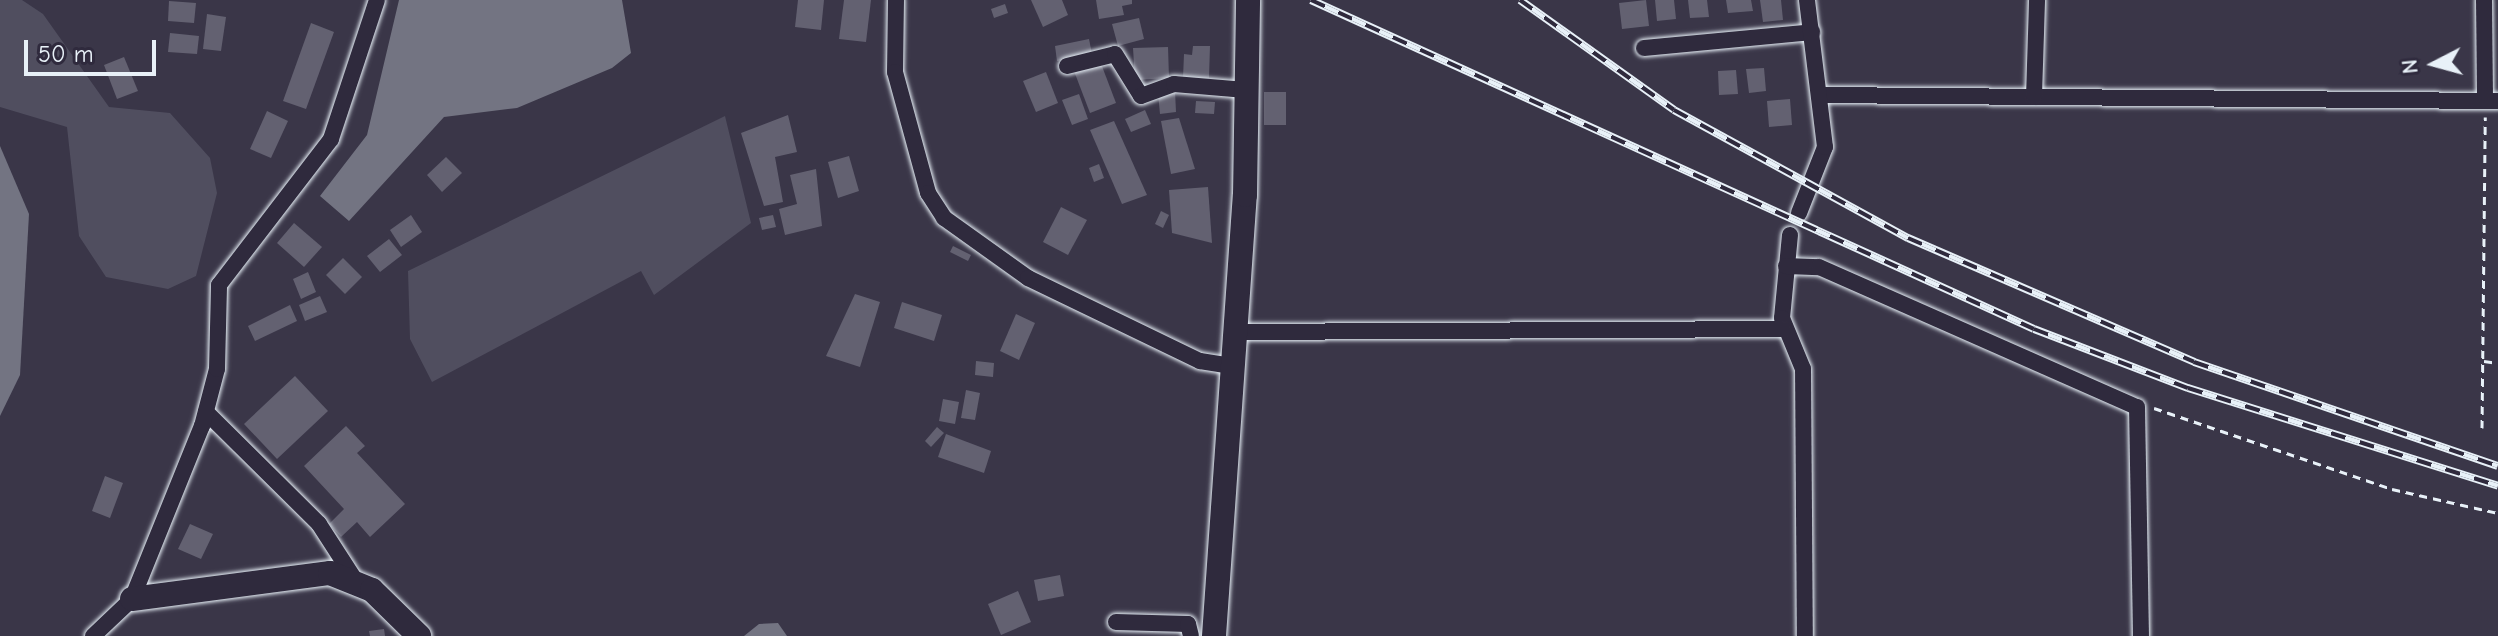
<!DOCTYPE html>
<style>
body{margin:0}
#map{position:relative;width:2498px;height:636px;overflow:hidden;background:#3a3648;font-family:"Comic Neue",sans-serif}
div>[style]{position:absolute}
.green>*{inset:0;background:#504e5f}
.water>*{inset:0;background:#737482}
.building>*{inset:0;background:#636171}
.path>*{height:3px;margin-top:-1.5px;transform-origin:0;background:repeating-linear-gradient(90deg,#e8f1f8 0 8px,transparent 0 14px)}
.roads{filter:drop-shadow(0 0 2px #e8f1f8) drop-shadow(0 0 2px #e8f1f8)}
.street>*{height:16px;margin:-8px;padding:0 8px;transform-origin:8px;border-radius:8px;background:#2f2a3d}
.secondary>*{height:24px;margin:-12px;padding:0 12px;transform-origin:12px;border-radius:12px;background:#2f2a3d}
.rail>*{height:8px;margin-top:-4px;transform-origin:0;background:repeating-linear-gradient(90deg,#2f2a3d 0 15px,#e8f1f8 0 30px);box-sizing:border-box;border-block:2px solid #e8f1f8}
span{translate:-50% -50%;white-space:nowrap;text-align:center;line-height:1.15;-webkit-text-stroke:7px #2f2a3d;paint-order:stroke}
.north{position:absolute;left:2394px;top:24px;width:80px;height:80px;-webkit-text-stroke:6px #2f2a3d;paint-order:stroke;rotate:264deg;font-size:22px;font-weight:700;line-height:32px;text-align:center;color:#e8f1f8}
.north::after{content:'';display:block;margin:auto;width:28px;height:36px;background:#e8f1f8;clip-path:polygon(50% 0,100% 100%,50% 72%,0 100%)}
.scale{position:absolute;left:24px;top:40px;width:132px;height:36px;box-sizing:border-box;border:4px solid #e8f1f8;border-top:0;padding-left:10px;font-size:24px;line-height:28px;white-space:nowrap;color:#e8f1f8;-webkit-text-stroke:6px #2f2a3d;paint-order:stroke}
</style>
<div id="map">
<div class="green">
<div style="clip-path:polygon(0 0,22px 0,43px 14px,109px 107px,170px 113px,210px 158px,217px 193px,196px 276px,168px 289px,106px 277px,79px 236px,67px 127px,0 107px)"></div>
<div style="clip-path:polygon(725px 116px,751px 223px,654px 295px,641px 271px,432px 382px,410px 339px,408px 271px)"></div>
</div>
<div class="water">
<div style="clip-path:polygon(399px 0,622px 0,631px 53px,612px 68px,517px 108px,444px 117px,349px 221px,320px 196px,367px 135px)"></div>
<div style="clip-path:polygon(0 146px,29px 214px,20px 375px,0 416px)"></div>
<div style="clip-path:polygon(778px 623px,787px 636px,744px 636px,759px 624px)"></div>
</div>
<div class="building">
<div style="clip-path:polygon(798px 0,824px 0,821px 30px,795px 27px)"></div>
<div style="clip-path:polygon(844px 0,871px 0,866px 42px,839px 39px)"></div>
<div style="clip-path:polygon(1031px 0,1062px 0,1068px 15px,1043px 27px)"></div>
<div style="clip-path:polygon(1096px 0,1132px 0,1132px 4px,1122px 6px,1124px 15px,1099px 19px)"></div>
<div style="clip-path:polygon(1646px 0,1649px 26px,1622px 29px,1619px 3px)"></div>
<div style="clip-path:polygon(1655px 0,1674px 0,1676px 19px,1657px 21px)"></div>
<div style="clip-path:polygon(1688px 0,1707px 0,1709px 17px,1690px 18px)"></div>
<div style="clip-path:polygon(1726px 0,1751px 0,1753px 11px,1728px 13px)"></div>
<div style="clip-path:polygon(1760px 0,1781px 0,1783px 20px,1763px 22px)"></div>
<div style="clip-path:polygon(169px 1px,196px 3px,194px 23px,168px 21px)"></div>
<div style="clip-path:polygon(1005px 4px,1008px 13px,994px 18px,991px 9px)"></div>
<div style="clip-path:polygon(207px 14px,226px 17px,221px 51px,203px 49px)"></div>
<div style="clip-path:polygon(1139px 18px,1144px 39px,1118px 46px,1112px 24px)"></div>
<div style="clip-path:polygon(311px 23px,334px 32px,306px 109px,283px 101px)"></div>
<div style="clip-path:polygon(170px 33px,199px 36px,197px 54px,168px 52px)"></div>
<div style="clip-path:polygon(1089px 39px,1092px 54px,1057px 61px,1055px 46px)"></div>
<div style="clip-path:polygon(1193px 46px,1210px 46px,1209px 78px,1183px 78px,1184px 54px,1192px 55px)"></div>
<div style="clip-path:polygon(1168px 47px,1169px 78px,1135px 80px,1133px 48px)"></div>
<div style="clip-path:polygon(124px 57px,138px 91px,117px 99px,104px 65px)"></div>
<div style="clip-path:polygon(1100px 61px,1116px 103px,1090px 113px,1074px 71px)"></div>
<div style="clip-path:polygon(1764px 68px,1766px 91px,1749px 93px,1746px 69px)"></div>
<div style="clip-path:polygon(1736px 70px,1738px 94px,1719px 95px,1718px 71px)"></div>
<div style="clip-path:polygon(1046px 72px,1058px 103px,1036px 112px,1023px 81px)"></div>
<div style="clip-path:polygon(1175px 91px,1176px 112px,1160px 114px,1158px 93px)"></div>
<div style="clip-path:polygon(1264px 92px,1286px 92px,1286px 125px,1264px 125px)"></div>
<div style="clip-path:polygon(1079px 94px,1088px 119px,1072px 125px,1062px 100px)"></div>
<div style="clip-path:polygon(1790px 99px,1792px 125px,1769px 127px,1767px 101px)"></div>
<div style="clip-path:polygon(1196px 101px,1215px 102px,1214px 114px,1195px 113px)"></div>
<div style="clip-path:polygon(1145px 110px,1151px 124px,1131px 132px,1125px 119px)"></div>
<div style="clip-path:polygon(267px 111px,288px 121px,271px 158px,250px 149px)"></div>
<div style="clip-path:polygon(788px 115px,797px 152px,775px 157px,783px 202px,764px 206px,741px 133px)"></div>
<div style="clip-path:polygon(1179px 118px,1195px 169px,1171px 174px,1161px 121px)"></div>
<div style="clip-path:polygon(1114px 121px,1147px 195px,1122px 204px,1090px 130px)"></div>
<div style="clip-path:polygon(849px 156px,859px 191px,838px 198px,828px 162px)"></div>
<div style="clip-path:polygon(446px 157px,462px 173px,442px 192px,427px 175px)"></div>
<div style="clip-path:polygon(1099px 164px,1104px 178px,1094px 182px,1089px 168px)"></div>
<div style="clip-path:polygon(816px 169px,822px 226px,785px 235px,779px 209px,797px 204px,790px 175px)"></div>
<div style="clip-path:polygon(1208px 187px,1212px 243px,1172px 233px,1169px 190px)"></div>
<div style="clip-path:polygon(1061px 207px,1087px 220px,1068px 255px,1043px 242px)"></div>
<div style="clip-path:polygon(1161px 211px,1169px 215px,1163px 228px,1155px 224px)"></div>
<div style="clip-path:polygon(411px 215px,422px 232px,401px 247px,390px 230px)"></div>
<div style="clip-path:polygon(773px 215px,776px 227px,762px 230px,759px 218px)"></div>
<div style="clip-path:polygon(294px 223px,322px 247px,304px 267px,277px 243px)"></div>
<div style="clip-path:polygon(389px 239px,402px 255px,380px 272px,367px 256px)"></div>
<div style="clip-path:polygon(953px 246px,971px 255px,968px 261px,950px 252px)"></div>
<div style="clip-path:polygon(343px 258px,362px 277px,345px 294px,326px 275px)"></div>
<div style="clip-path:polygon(308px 272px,316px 292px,301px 299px,293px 279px)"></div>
<div style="clip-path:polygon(855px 294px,880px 302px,860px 367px,826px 356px)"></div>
<div style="clip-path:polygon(320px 296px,327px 312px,305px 321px,299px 305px)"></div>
<div style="clip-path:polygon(902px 302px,942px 315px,934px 341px,894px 328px)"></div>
<div style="clip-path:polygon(290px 305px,297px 321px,255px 341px,248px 326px)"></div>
<div style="clip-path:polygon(1016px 314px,1035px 323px,1019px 360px,1000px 351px)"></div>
<div style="clip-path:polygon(976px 361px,994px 363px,993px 377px,975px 375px)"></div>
<div style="clip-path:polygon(295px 376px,328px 411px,277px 459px,244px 424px)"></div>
<div style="clip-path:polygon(966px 390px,980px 393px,975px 420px,961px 418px)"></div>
<div style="clip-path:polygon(943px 399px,959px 402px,955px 424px,939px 421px)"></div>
<div style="clip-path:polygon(346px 426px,365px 446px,357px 453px,405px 504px,370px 537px,357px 522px,341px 537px,329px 524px,344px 509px,304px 466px)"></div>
<div style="clip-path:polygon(937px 427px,944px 433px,931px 447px,925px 441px)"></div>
<div style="clip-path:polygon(946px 434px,991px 451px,984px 473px,938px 457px)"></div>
<div style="clip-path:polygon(105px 476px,123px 483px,110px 518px,92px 511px)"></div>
<div style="clip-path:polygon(190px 524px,213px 534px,201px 559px,178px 549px)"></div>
<div style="clip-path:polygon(1060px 575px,1064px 596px,1038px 601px,1034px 580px)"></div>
<div style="clip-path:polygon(1018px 591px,1031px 622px,1001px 635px,988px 604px)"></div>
<div style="clip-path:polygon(384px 629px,385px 636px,370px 636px,369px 631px)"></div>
</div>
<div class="path">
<div style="left:2484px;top:361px;width:14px;rotate:8deg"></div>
<div style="left:2154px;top:408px;width:251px;rotate:18.8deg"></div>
<div style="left:2392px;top:489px;width:109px;rotate:12.8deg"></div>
<div style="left:2482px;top:428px;width:311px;rotate:-89.4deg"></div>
</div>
<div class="roads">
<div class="street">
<div style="left:896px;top:0;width:72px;rotate:90.8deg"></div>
<div style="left:895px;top:72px;width:125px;rotate:74.7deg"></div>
<div style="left:928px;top:193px;width:30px;rotate:57deg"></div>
<div style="left:944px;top:218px;width:103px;rotate:35.5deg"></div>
<div style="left:1028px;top:278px;width:191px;rotate:25.8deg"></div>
<div style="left:1200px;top:361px;width:32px;rotate:9deg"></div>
<div style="left:2484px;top:0;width:101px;rotate:89.4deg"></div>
<div style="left:1644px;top:48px;width:169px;rotate:-5.4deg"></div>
<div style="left:1067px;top:66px;width:49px;rotate:-14deg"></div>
<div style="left:1115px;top:54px;width:49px;rotate:58.2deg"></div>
<div style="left:1141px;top:96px;width:35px;rotate:-20deg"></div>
<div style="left:1174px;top:84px;width:72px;rotate:4.8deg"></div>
<div style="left:1820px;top:95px;width:678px;rotate:0.51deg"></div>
<div style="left:2034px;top:97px;width:97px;rotate:-88.2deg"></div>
<div style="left:1799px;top:213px;width:71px;rotate:-68.5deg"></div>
<div style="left:1825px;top:147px;width:148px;rotate:-97deg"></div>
<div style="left:1790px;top:235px;width:83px;rotate:95.5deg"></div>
<div style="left:1782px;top:318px;width:55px;rotate:67.6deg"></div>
<div style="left:1803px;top:369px;width:267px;rotate:89.6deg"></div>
<div style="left:1786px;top:266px;width:33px;rotate:2deg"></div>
<div style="left:1819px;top:267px;width:347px;rotate:23.8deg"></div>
<div style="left:2137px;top:407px;width:229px;rotate:89deg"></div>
<div style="left:1235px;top:332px;width:548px;rotate:-0.31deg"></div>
<div style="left:206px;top:412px;width:159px;rotate:44.7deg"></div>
<div style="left:319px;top:524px;width:64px;rotate:57.1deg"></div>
<div style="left:1116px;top:622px;width:72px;rotate:1.6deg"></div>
<div style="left:1188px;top:624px;width:12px;rotate:76deg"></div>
<div style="left:93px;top:636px;width:54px;rotate:-43.5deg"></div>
<div style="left:132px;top:599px;width:187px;rotate:-68deg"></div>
<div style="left:202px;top:426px;width:59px;rotate:-75.3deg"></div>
<div style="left:217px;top:369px;width:84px;rotate:-88.6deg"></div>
<div style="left:219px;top:285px;width:184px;rotate:-52.5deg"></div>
<div style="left:331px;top:139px;width:146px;rotate:-71.7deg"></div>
</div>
<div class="secondary">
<div style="left:132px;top:599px;width:200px;rotate:-7.5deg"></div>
<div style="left:330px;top:573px;width:45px;rotate:22deg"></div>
<div style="left:372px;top:590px;width:66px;rotate:44.4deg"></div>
<div style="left:1214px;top:636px;width:442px;rotate:-86deg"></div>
<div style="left:1245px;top:195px;width:195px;rotate:-89.1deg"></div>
</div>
</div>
<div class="rail">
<div style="left:1311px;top:0;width:794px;rotate:24.47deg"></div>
<div style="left:2034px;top:329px;width:165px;rotate:21deg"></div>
<div style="left:2188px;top:388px;width:325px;rotate:17.5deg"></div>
<div style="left:1520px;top:0;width:189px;rotate:35.5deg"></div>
<div style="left:1674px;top:110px;width:267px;rotate:28.7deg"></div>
<div style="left:1908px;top:238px;width:312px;rotate:23.4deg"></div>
<div style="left:2194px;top:362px;width:321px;rotate:18.9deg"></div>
</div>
<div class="north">N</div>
<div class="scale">50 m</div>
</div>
